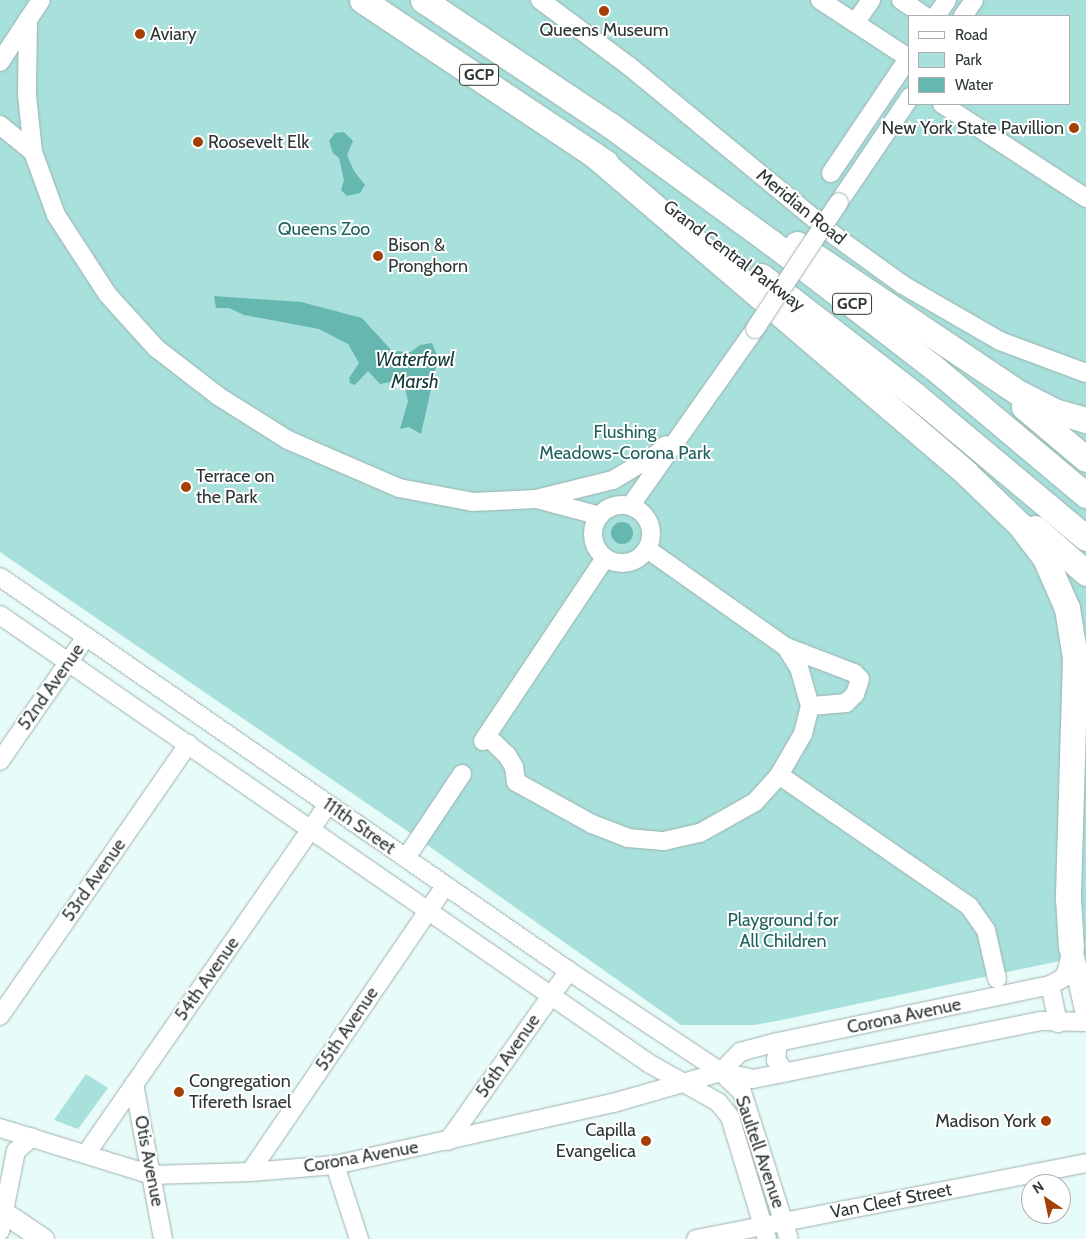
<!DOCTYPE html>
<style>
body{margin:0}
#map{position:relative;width:1086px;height:1239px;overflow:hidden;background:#e7fbf9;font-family:Cabin,sans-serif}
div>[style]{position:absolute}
.green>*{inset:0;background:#a8e0db}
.water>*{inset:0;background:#67b7b1}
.round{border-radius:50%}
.roads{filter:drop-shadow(0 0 1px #9db1af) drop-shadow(0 0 1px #9db1af)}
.minor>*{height:18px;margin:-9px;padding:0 9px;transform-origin:9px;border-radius:9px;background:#fff}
.minor>.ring{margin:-9px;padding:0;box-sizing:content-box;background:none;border:18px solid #fff;border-radius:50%}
.major>*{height:21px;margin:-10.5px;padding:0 10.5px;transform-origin:10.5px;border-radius:10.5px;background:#fff}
.highway>*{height:25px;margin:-12.5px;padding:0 12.5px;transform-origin:12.5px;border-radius:12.5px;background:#fff}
.bridges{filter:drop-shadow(0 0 1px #9db1af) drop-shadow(0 0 1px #9db1af)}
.minor-bridge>*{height:18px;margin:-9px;padding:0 9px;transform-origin:9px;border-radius:9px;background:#fff}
.dots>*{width:14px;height:14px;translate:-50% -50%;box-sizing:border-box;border:2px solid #fff;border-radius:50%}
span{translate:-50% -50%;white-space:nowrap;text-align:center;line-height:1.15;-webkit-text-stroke:4px #fff;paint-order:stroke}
.shield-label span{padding:1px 4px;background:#fff;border:1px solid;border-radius:4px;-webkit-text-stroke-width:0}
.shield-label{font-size:16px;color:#2f3736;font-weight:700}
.poi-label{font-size:18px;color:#2f3736}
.left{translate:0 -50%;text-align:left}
.right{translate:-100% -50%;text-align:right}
.street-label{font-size:18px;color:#2f3736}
.park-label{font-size:18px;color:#1e615d}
.water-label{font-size:19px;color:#113836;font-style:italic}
.legend{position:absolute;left:908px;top:15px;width:162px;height:90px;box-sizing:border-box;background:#fff;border:1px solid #acafaf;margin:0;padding:6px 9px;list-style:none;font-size:15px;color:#2f3736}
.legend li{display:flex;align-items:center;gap:10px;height:25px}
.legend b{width:25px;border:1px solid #acafaf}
.north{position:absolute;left:1021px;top:1174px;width:50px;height:50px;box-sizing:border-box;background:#fff;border:1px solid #acafaf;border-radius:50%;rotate:326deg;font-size:14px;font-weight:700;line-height:20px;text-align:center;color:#2f3736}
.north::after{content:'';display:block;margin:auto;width:18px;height:22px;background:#a44006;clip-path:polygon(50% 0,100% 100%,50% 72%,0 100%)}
</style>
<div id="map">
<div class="green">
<div style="clip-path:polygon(evenodd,0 0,1086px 0,1086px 971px,1083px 956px,777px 1021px,754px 1025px,681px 1025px,416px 837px,0 552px,0 0,910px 16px,1070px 16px,1070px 104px,910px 104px,910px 16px)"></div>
<div style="clip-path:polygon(86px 1074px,108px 1088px,78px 1129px,54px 1120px)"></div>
</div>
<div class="water">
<div style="clip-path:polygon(344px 132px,353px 141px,347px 155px,354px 171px,365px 185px,360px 193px,347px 196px,341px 190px,344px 180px,339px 158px,333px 153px,329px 141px,335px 133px)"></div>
<div style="clip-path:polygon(214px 296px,301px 302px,362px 318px,392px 351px,411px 352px,420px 345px,432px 343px,438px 358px,421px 434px,409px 427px,400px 429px,408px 401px,405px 388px,395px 381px,380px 384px,368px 371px,355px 385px,350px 383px,349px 378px,359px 363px,348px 344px,319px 329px,244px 315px,229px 308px,216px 308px)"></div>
<div class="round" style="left:611px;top:522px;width:22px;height:22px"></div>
</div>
<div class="roads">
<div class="minor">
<div style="left:540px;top:0;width:111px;rotate:36.6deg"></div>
<div style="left:629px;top:66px;width:267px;rotate:39.5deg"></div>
<div style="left:835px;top:236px;width:84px;rotate:35.8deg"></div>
<div style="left:903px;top:285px;width:112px;rotate:30deg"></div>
<div style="left:1000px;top:341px;width:92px;rotate:20.4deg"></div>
<div style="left:820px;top:0;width:108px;rotate:33.2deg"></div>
<div style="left:901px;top:0;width:29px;rotate:34deg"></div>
<div style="left:936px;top:16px;width:19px;rotate:-55deg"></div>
<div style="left:963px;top:16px;width:19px;rotate:-55deg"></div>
<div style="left:28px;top:19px;width:76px;rotate:90.8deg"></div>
<div style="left:27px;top:95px;width:57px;rotate:84deg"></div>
<div style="left:855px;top:23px;width:28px;rotate:-55deg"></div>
<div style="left:0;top:62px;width:74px;rotate:-56.5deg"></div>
<div style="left:942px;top:104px;width:172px;rotate:33.1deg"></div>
<div style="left:0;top:125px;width:43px;rotate:39.3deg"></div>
<div style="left:33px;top:152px;width:67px;rotate:69.9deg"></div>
<div style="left:56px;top:215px;width:95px;rotate:57deg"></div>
<div style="left:108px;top:295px;width:72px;rotate:47.8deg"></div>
<div style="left:156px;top:348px;width:78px;rotate:37.7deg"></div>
<div style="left:218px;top:396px;width:83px;rotate:32.2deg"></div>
<div style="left:288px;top:440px;width:121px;rotate:23.4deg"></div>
<div style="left:399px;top:488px;width:75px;rotate:10.7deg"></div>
<div style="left:473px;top:502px;width:64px;rotate:-2.7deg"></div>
<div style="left:537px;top:499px;width:65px;rotate:15.1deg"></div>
<div style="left:831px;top:173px;width:141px;rotate:-56deg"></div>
<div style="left:839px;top:202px;width:127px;rotate:-55.9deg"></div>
<div style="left:540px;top:498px;width:75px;rotate:-13.9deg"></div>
<div style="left:613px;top:480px;width:55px;rotate:-30.8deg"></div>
<div style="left:660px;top:452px;width:9px;rotate:-49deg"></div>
<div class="ring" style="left:593px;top:505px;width:40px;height:40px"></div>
<div style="left:631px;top:505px;width:215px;rotate:-54.8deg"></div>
<div style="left:0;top:577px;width:692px;rotate:34.7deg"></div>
<div style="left:569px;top:971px;width:182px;rotate:33.6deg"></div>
<div style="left:721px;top:1072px;width:29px;rotate:44deg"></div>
<div style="left:742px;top:1092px;width:154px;rotate:72.3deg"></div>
<div style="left:0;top:615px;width:790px;rotate:34.64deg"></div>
<div style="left:650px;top:1064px;width:78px;rotate:29.2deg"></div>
<div style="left:718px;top:1102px;width:19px;rotate:51deg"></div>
<div style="left:730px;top:1117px;width:127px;rotate:73.1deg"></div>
<div style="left:786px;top:647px;width:73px;rotate:20.9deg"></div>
<div style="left:854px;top:673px;width:8px;rotate:45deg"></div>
<div style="left:860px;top:679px;width:16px;rotate:108deg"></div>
<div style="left:855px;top:694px;width:13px;rotate:135deg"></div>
<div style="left:846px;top:703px;width:36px;rotate:175deg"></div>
<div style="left:487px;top:736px;width:28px;rotate:44deg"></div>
<div style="left:507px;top:755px;width:14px;rotate:60deg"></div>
<div style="left:514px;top:767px;width:15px;rotate:82deg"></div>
<div style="left:516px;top:782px;width:87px;rotate:28.9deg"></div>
<div style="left:592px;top:824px;width:39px;rotate:21deg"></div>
<div style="left:628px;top:838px;width:36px;rotate:5deg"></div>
<div style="left:664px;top:841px;width:37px;rotate:-13deg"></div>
<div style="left:700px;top:833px;width:63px;rotate:-29.4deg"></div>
<div style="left:755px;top:802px;width:36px;rotate:-48deg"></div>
<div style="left:779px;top:775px;width:48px;rotate:-59.7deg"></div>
<div style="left:803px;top:734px;width:29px;rotate:-76deg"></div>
<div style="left:810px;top:706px;width:40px;rotate:-106deg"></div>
<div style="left:799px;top:668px;width:25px;rotate:-122deg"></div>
<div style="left:786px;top:647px;width:170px;rotate:-144.8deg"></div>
<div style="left:483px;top:741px;width:220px;rotate:-56.3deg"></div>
<div style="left:0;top:761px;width:151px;rotate:-55.3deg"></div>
<div style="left:779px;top:775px;width:231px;rotate:34.6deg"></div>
<div style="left:969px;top:906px;width:29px;rotate:55deg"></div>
<div style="left:986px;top:930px;width:50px;rotate:77.3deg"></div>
<div style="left:406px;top:858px;width:101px;rotate:-56.3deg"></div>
<div style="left:1050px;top:985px;width:39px;rotate:78deg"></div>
<div style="left:0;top:1016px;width:331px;rotate:-55.3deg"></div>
<div style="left:778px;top:1042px;width:18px;rotate:96deg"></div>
<div style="left:776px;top:1060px;width:16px;rotate:52deg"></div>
<div style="left:721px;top:1072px;width:28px;rotate:-46deg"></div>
<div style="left:740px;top:1052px;width:39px;rotate:-15deg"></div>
<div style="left:778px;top:1042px;width:278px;rotate:-11.8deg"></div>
<div style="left:1050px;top:985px;width:15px;rotate:-28deg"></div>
<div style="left:1063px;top:978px;width:8px;rotate:-60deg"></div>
<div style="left:1067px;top:971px;width:21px;rotate:-79deg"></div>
<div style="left:134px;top:1084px;width:158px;rotate:79.4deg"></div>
<div style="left:0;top:1128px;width:159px;rotate:17.2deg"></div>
<div style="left:152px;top:1175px;width:98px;rotate:-1.8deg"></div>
<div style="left:250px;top:1172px;width:85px;rotate:-4.7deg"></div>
<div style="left:335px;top:1165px;width:285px;rotate:-12.6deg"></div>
<div style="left:613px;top:1103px;width:112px;rotate:-16deg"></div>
<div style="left:721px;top:1072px;width:33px;rotate:12deg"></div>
<div style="left:753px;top:1079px;width:294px;rotate:-11.4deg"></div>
<div style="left:1041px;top:1021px;width:45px;rotate:1.3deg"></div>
<div style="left:448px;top:1141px;width:209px;rotate:-54.6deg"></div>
<div style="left:86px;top:1154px;width:425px;rotate:-55.3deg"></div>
<div style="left:335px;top:1165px;width:78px;rotate:72deg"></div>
<div style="left:250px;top:1172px;width:346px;rotate:-55.7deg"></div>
<div style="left:0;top:1231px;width:82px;rotate:-78.7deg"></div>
<div style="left:16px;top:1151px;width:21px;rotate:-41deg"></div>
<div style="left:696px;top:1239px;width:397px;rotate:-11deg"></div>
</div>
<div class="major">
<div style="left:1071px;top:947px;width:69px;rotate:77.4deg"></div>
<div style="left:0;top:1210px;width:52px;rotate:34deg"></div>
</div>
<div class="highway">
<div style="left:362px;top:0;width:293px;rotate:33.7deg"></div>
<div style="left:423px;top:0;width:225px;rotate:33.8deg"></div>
<div style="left:610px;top:125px;width:200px;rotate:36.1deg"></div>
<div style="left:772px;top:243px;width:202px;rotate:37.6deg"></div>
<div style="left:932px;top:366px;width:201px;rotate:40deg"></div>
<div style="left:593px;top:154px;width:491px;rotate:40.5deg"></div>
<div style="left:966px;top:473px;width:75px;rotate:43.9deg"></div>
<div style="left:1020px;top:525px;width:41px;rotate:52.9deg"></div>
<div style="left:1045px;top:558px;width:55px;rotate:66.3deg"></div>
<div style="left:1067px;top:608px;width:51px;rotate:80.9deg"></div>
<div style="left:1075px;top:658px;width:240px;rotate:91.7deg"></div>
<div style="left:1068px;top:898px;width:49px;rotate:86.5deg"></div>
<div style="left:797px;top:244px;width:267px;rotate:33.9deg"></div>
<div style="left:1019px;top:393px;width:39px;rotate:27deg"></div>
<div style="left:1054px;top:411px;width:33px;rotate:16deg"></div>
<div style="left:761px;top:276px;width:195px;rotate:37.7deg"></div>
<div style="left:915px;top:395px;width:223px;rotate:39.9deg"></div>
<div style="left:1024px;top:407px;width:81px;rotate:40deg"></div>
<div style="left:1035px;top:528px;width:68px;rotate:41.4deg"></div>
</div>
</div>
<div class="bridges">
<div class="minor-bridge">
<div style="left:755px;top:329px;width:152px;rotate:-56.5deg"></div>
</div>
</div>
<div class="dots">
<div style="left:604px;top:11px;background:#a44006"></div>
<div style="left:140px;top:34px;background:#a44006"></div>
<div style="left:1074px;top:128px;background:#a44006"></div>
<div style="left:198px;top:142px;background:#a44006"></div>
<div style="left:378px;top:256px;background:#a44006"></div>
<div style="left:186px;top:487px;background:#a44006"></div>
<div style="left:179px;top:1092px;background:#a44006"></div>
<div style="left:1046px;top:1121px;background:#a44006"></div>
<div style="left:646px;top:1141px;background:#a44006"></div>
</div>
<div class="shield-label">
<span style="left:479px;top:75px">GCP</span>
<span style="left:852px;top:304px">GCP</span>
</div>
<div class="poi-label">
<span style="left:604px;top:30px">Queens Museum</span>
<span class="left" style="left:150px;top:34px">Aviary</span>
<span class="right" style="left:1064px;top:128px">New York State Pavillion</span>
<span class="left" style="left:208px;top:142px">Roosevelt Elk</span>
<span class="left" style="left:388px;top:256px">Bison &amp;<br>Pronghorn</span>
<span class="left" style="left:196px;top:487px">Terrace on<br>the Park</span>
<span class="left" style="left:189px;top:1092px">Congregation<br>Tifereth Israel</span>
<span class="right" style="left:1036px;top:1121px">Madison York</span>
<span class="right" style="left:636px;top:1141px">Capilla<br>Evangelica</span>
</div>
<div class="street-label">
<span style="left:801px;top:207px;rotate:39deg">Meridian Road</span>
<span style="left:734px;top:256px;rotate:37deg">Grand Central Parkway</span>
<span style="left:51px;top:687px;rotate:-55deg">52nd Avenue</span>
<span style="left:359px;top:826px;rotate:35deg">111th Street</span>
<span style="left:94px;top:880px;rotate:-55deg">53rd Avenue</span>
<span style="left:207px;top:979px;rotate:-55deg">54th Avenue</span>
<span style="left:904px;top:1016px;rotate:-12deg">Corona Avenue</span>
<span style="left:347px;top:1029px;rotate:-56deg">55th Avenue</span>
<span style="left:508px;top:1056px;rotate:-55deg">56th Avenue</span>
<span style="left:760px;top:1152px;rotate:71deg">Saultell Avenue</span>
<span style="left:361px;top:1157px;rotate:-10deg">Corona Avenue</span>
<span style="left:149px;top:1161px;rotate:79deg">Otis Avenue</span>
<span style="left:891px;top:1201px;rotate:-11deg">Van Cleef Street</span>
</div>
<div class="park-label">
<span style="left:324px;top:229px">Queens Zoo</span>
<span style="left:625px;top:443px">Flushing<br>Meadows-Corona Park</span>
<span style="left:783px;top:931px">Playground for<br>All Children</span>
</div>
<div class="water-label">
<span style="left:415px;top:371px">Waterfowl<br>Marsh</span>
</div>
<ul class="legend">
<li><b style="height:6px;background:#fff"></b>Road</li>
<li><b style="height:14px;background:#a8e0db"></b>Park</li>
<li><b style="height:14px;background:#67b7b1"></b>Water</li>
</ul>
<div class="north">N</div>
</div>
